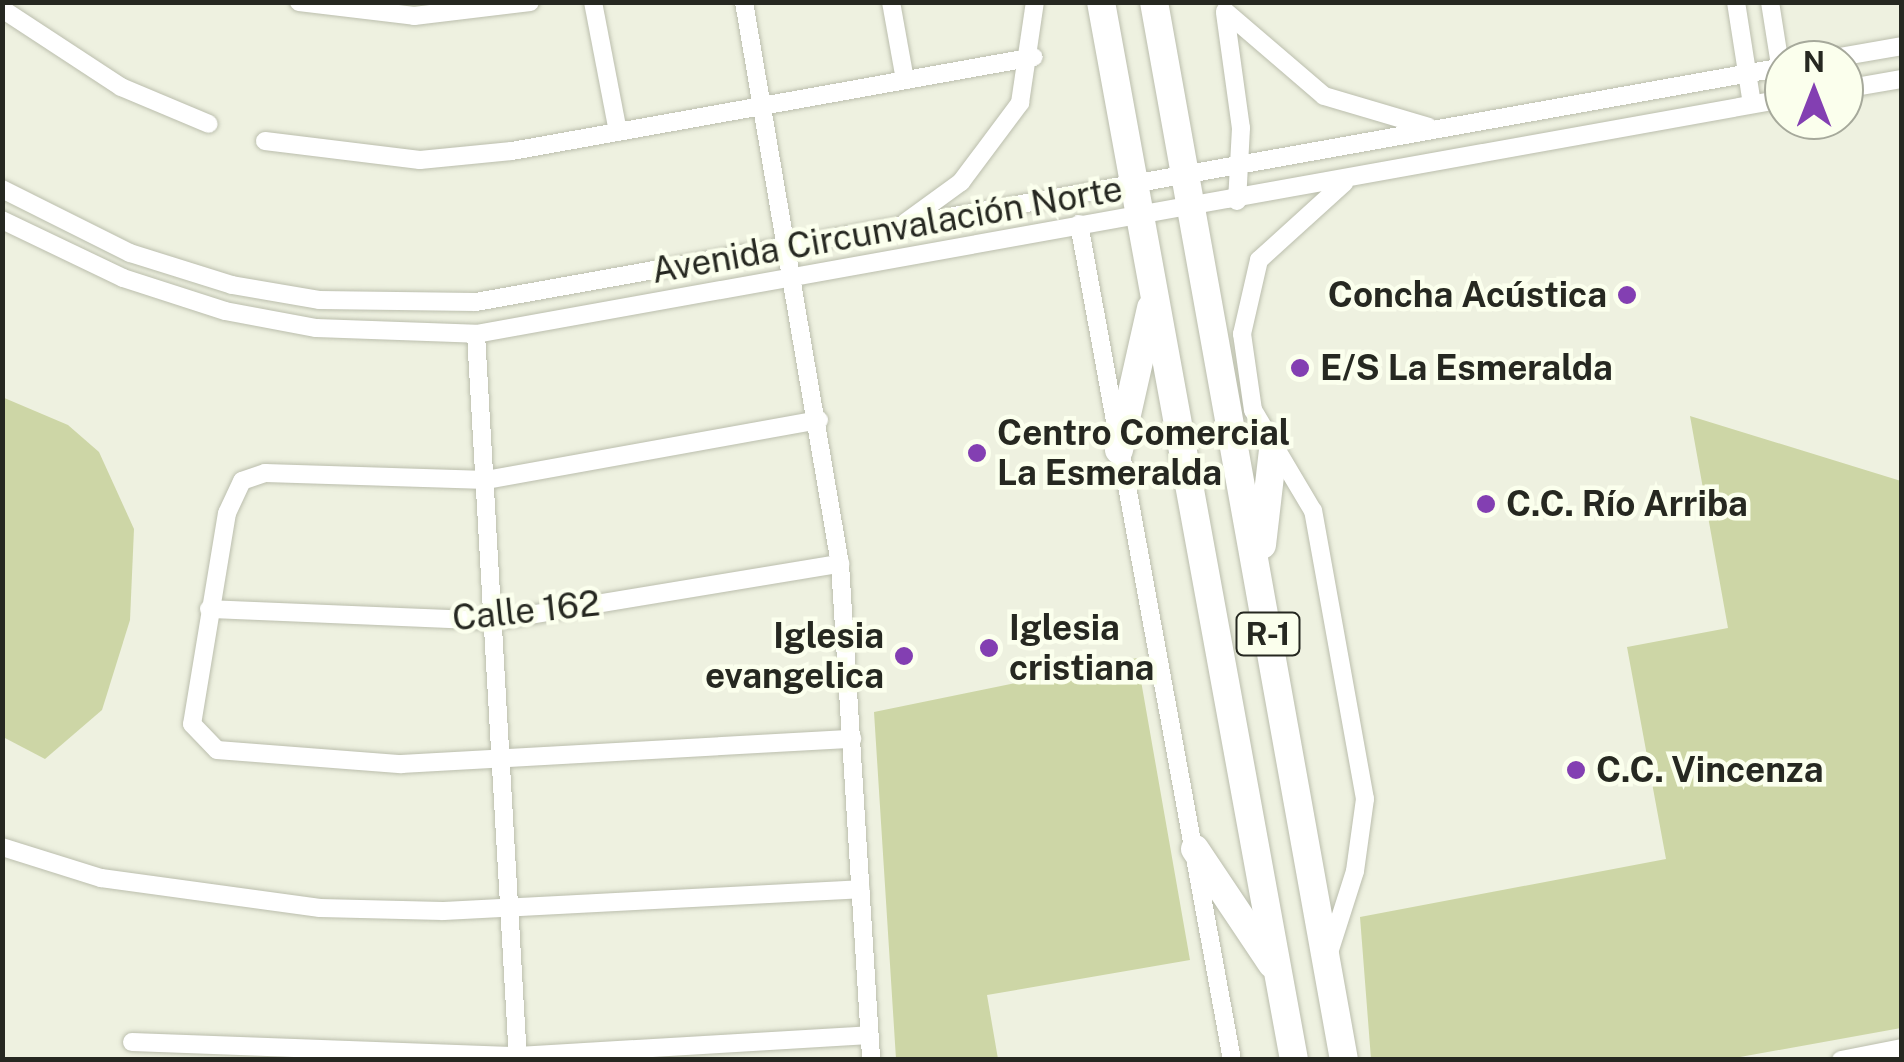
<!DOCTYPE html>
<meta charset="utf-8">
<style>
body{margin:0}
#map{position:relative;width:1904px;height:1062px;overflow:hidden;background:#eef1e0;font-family:"Public Sans",sans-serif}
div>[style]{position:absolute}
.green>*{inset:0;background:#cdd6a6}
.roads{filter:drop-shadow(0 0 2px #bbbead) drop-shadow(0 0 2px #bbbead)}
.street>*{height:18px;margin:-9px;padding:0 9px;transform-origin:9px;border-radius:9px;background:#fff}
.primary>*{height:28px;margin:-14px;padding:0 14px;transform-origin:14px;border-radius:14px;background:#fff}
.dots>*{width:28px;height:28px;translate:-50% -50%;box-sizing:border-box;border:5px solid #fbffed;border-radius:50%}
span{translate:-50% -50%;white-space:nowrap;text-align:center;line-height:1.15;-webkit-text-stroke:9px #fbffed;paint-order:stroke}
.shield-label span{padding:2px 8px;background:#fbffed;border:2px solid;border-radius:8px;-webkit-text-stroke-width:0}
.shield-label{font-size:32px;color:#262821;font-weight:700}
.street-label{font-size:35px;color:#262821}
.poi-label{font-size:35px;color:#262821;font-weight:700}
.right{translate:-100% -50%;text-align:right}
.left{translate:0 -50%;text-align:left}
.frame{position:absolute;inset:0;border:5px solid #262821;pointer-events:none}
.north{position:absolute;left:1764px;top:40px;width:100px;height:100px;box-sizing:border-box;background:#fbffed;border:2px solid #a6a99b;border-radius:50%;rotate:0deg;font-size:28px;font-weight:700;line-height:40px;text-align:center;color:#262821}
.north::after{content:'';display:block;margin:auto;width:35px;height:45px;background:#833fb2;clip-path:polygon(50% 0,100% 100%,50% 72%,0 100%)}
</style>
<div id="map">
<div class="green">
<i style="clip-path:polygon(2px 397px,68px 425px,99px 452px,134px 529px,130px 620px,102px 710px,45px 759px,3px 737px)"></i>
<i style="clip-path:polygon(1690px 416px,1901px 481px,1901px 1028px,1729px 1059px,1371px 1059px,1360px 917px,1666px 859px,1627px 647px,1728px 628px)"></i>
<i style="clip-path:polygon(1137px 658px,1190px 960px,987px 995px,998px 1059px,896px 1059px,874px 712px)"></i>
</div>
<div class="roads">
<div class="street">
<i style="left:299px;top:2px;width:116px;rotate:6.9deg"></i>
<i style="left:414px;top:16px;width:117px;rotate:-6.9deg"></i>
<i style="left:593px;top:2px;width:132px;rotate:79.1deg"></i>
<i style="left:744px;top:2px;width:570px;rotate:80.31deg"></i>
<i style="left:840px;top:564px;width:497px;rotate:86.4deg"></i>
<i style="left:891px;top:2px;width:79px;rotate:79.8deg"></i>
<i style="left:1736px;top:2px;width:103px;rotate:81.1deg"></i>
<i style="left:1770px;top:2px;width:89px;rotate:81deg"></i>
<i style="left:2px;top:9px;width:142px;rotate:33.2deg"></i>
<i style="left:121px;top:87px;width:95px;rotate:22.8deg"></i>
<i style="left:1225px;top:11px;width:130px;rotate:40.6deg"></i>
<i style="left:1324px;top:96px;width:109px;rotate:16.4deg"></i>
<i style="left:1225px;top:13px;width:116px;rotate:82.1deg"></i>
<i style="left:1241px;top:128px;width:73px;rotate:93.1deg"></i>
<i style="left:1822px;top:60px;width:81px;rotate:-9.9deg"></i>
<i style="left:1844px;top:89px;width:59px;rotate:-9.8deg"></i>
<i style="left:265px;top:141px;width:156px;rotate:7deg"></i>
<i style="left:420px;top:160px;width:92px;rotate:-5.6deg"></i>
<i style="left:512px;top:151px;width:530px;rotate:-10.21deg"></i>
<i style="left:2px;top:189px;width:143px;rotate:26.6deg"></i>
<i style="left:130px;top:253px;width:107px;rotate:17.4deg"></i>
<i style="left:232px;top:285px;width:88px;rotate:9.8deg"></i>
<i style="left:319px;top:300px;width:157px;rotate:0.7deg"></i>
<i style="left:476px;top:302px;width:1329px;rotate:-10.19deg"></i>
<i style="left:2px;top:220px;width:134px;rotate:25.6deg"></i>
<i style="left:123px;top:278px;width:107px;rotate:17.9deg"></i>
<i style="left:225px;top:311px;width:93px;rotate:10.6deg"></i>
<i style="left:316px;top:328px;width:160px;rotate:2.1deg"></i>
<i style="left:476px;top:334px;width:1329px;rotate:-10.19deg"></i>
<i style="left:906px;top:222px;width:68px;rotate:-36deg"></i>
<i style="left:961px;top:182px;width:99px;rotate:-53.2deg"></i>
<i style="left:1020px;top:103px;width:102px;rotate:-81.6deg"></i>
<i style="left:1079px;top:224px;width:850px;rotate:79.63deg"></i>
<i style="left:476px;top:334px;width:727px;rotate:86.69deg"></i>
<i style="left:819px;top:420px;width:337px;rotate:169.8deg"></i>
<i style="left:487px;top:480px;width:222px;rotate:-178.2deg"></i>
<i style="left:265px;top:473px;width:24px;rotate:161deg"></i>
<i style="left:242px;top:481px;width:35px;rotate:115deg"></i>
<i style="left:227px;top:513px;width:214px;rotate:99.4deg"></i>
<i style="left:192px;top:724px;width:36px;rotate:46deg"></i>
<i style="left:217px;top:750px;width:185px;rotate:4.4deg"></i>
<i style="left:401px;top:764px;width:452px;rotate:-3.2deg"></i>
<i style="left:209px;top:609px;width:285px;rotate:2.4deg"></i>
<i style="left:494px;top:621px;width:351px;rotate:-9.4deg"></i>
<i style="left:2px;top:847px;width:104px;rotate:17.4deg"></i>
<i style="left:101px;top:878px;width:221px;rotate:7.8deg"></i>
<i style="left:320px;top:908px;width:123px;rotate:1.4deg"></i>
<i style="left:443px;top:911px;width:418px;rotate:-3deg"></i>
<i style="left:1327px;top:959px;width:92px;rotate:-72.3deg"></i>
<i style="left:1355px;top:871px;width:73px;rotate:-82.1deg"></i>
<i style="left:1365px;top:799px;width:293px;rotate:-100.2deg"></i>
<i style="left:1313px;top:511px;width:117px;rotate:-120.7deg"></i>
<i style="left:1253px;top:410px;width:77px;rotate:-98.2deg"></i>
<i style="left:1242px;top:334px;width:76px;rotate:-77.1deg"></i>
<i style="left:1259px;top:260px;width:115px;rotate:-42.2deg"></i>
<i style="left:132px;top:1042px;width:386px;rotate:2.1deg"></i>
<i style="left:518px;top:1056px;width:352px;rotate:-3.4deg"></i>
<i style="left:1841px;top:1060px;width:62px;rotate:-11.1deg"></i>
</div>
<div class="primary">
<i style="left:1101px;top:2px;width:1075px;rotate:79.66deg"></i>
<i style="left:1154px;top:2px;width:1075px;rotate:79.82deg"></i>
<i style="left:1119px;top:450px;width:146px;rotate:-77.3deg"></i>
<i style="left:1262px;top:545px;width:96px;rotate:-83.4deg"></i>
<i style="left:1195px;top:849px;width:138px;rotate:56.2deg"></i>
</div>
</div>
<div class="dots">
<i style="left:1627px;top:295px;background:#833fb2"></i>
<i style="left:1300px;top:368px;background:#833fb2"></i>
<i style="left:977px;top:453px;background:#833fb2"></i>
<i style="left:1486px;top:504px;background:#833fb2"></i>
<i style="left:989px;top:648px;background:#833fb2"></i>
<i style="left:904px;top:656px;background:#833fb2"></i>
<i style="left:1576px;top:770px;background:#833fb2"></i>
</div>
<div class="shield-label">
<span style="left:1268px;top:634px">R-1</span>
</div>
<div class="street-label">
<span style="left:887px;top:230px;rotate:-10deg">Avenida Circunvalación Norte</span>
<span style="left:526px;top:611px;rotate:-6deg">Calle 162</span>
</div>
<div class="poi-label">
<span class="right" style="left:1607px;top:295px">Concha Acústica</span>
<span class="left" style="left:1320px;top:368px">E/S La Esmeralda</span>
<span class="left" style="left:997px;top:453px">Centro Comercial<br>La Esmeralda</span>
<span class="left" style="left:1506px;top:504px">C.C. Río Arriba</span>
<span class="left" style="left:1009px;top:648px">Iglesia<br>cristiana</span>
<span class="right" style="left:884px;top:656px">Iglesia<br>evangelica</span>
<span class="left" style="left:1596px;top:770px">C.C. Vincenza</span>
</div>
<div class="frame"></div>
<div class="north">N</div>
</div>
